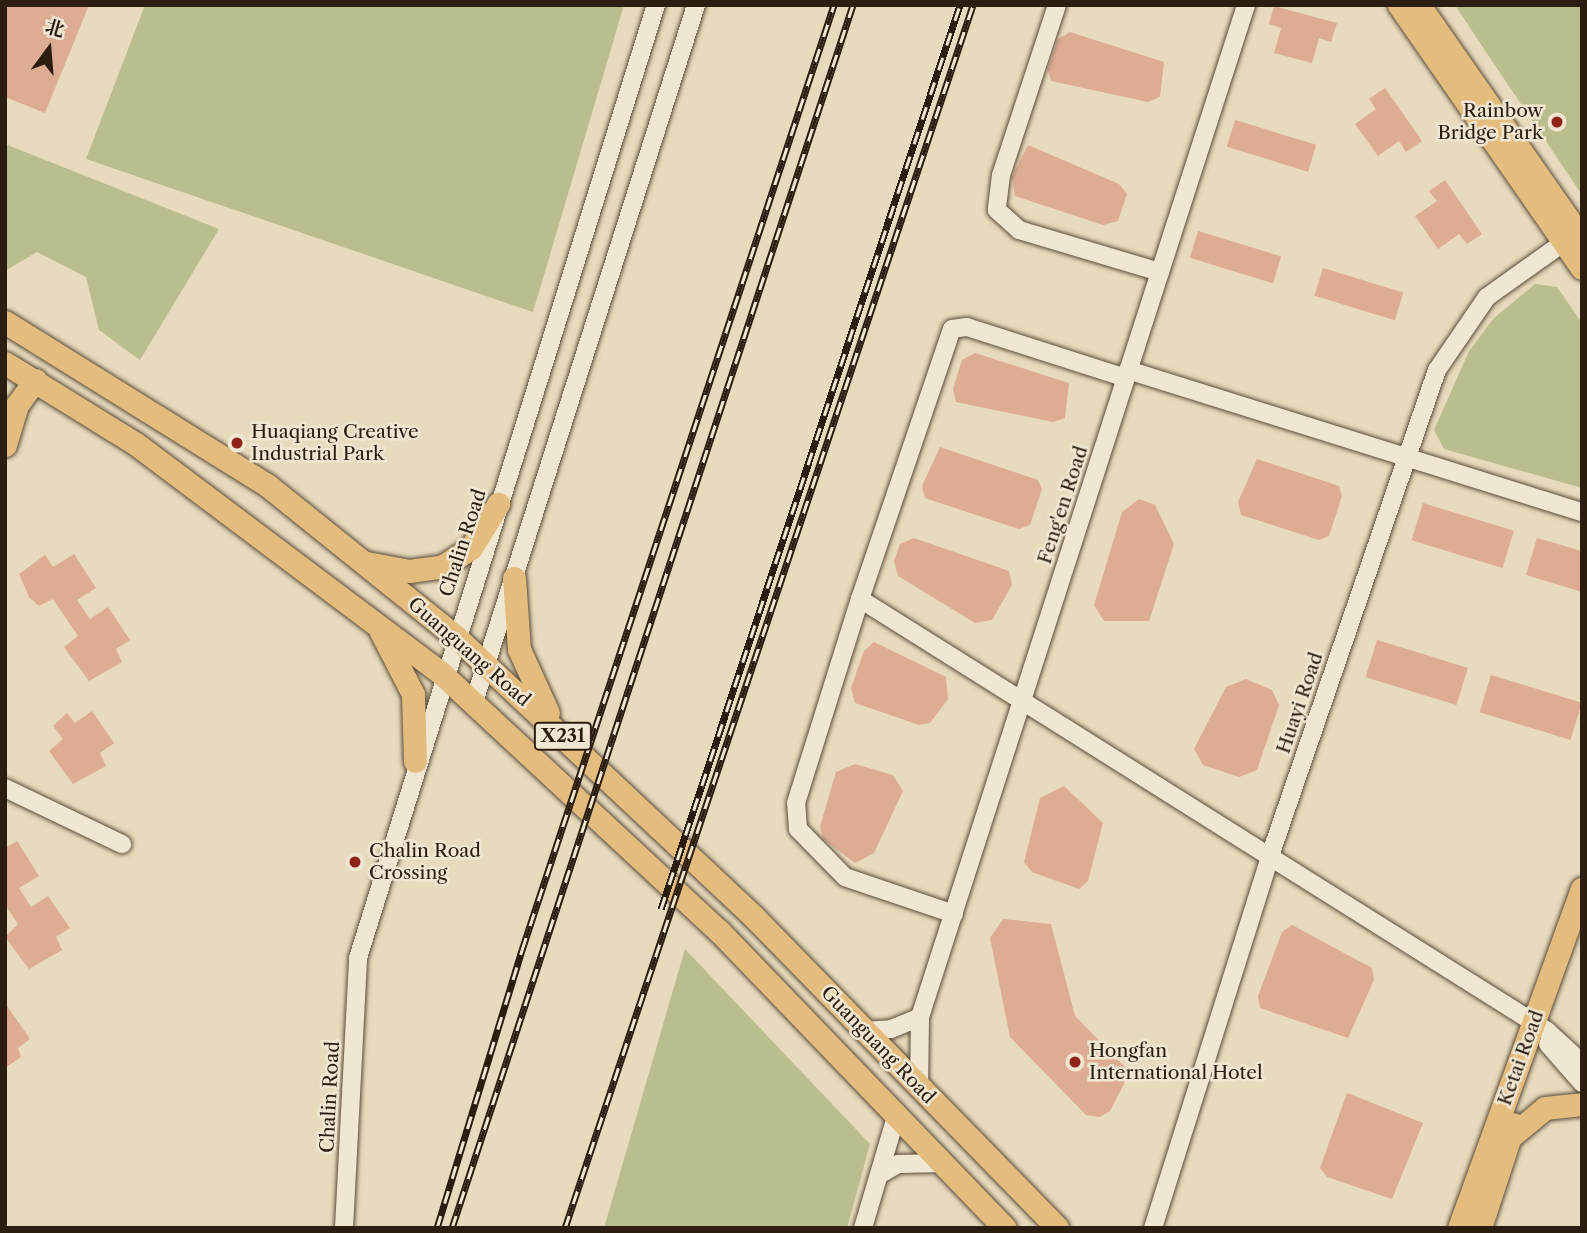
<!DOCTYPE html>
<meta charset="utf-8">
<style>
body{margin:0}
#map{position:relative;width:1587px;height:1233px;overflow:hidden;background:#e8dabc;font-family:"Libre Caslon Text","Noto Serif SC",serif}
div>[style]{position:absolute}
.green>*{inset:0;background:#babe8e}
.building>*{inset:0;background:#deac93;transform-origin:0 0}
.roads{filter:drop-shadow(0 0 2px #5a4c3b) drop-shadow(0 0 2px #5a4c3b)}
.minor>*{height:18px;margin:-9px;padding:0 9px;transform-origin:9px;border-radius:9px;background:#f0e7d3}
.major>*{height:23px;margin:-11.5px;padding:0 11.5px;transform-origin:11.5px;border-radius:11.5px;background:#e4bd7e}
.rail>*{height:7px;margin-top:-3.5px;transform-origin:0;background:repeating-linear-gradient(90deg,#f0e7d3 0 13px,#2b1d10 0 26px);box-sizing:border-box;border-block:2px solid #2b1d10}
.dots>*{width:19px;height:19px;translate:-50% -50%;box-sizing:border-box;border:4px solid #f0e7d3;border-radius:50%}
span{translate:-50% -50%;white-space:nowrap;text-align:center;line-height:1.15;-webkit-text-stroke:5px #f0e7d3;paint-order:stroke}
.shield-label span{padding:2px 5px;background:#f0e7d3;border:2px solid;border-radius:5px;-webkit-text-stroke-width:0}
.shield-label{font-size:18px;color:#2b1d10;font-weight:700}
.poi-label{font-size:19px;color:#2b1d10}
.right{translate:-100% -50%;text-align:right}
.left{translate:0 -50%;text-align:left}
.street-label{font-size:19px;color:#2b1d10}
.frame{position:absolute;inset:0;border:7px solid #2b1d10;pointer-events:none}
.north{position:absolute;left:14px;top:14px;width:70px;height:70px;-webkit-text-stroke:5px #f0e7d3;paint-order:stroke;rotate:16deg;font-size:19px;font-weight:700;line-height:28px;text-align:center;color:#2b1d10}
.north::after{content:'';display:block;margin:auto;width:24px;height:32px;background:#2b1d10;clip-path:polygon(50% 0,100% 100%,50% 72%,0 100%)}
</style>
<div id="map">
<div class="green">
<i style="clip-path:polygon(145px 5px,624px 5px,533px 312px,86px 159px)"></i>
<i style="clip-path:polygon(1455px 5px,1582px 5px,1582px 195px,1484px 49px)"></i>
<i style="clip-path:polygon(5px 144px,219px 229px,140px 360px,99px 330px,86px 277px,37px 252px,5px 271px)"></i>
<i style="clip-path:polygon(1535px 284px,1557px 287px,1582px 323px,1582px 488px,1444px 449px,1434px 430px,1469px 351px,1494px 318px)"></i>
<i style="clip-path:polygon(685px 949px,870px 1144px,847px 1228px,604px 1228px)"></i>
</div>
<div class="building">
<i style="clip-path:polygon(5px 5px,89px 5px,45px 113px,5px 97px)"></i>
<i style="clip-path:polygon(1274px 6px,1337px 23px,1331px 42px,1319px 38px,1312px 63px,1274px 53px,1281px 28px,1269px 24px)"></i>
<i style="clip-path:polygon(1070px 32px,1164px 62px,1160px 97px,1148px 102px,1051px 81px,1048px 70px,1058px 39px)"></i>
<i style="clip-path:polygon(1385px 88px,1422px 141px,1406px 152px,1399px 141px,1378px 156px,1355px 124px,1376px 109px,1369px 99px)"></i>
<i style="left:1235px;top:120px;width:85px;height:28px;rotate:17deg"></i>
<i style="clip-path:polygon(1028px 145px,1119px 184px,1127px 194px,1118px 221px,1103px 225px,1015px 196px,1012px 177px)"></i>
<i style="clip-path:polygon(1445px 180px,1482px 234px,1467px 244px,1459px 234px,1438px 249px,1415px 216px,1437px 201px,1429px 191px)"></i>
<i style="left:1198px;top:231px;width:87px;height:28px;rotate:17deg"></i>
<i style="left:1323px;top:268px;width:84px;height:29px;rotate:17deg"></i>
<i style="clip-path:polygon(975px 353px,1069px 383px,1065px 418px,1053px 422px,956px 402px,953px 389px,962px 360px)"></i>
<i style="clip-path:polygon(940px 447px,1038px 480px,1042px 489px,1030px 525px,1019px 529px,925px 498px,922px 486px)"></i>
<i style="clip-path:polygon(1257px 459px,1339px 486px,1342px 496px,1329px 536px,1319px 540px,1241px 515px,1238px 502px)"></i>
<i style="clip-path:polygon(1139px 499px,1155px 505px,1174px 544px,1149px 621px,1104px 621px,1094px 605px,1122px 512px)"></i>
<i style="left:1423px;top:503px;width:95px;height:39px;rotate:17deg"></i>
<i style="clip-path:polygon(914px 538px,1009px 571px,1012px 585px,992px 620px,975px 623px,898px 576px,894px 561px,900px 544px)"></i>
<i style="clip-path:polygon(1537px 538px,1582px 551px,1582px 592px,1526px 575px)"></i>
<i style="clip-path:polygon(74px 554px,96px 588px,77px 600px,90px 619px,108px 607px,130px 640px,116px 649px,122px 662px,89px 681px,64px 647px,78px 636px,53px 599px,39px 606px,29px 597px,19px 574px,45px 555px,53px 567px)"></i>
<i style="left:1377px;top:640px;width:95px;height:39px;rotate:17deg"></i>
<i style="clip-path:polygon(874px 642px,946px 677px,948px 699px,930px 723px,919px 725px,855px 703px,851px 688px,864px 651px)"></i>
<i style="left:1491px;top:675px;width:95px;height:39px;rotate:17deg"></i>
<i style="clip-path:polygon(1246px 679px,1272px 690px,1279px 705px,1257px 770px,1239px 777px,1203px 765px,1194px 749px,1226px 687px)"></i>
<i style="clip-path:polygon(92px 711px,114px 743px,100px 753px,106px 766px,73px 784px,49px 751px,63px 739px,53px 726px,67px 713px,75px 723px)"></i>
<i style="clip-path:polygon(855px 764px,893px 775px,903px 791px,874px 853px,855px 863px,823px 839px,820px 827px,836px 772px)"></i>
<i style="clip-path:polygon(1064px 786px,1103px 823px,1088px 881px,1079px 889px,1032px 872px,1024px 862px,1040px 798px)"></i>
<i style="clip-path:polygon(17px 841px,39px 876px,19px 888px,31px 907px,48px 896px,70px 928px,56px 937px,62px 950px,29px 969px,5px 937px,18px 924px,5px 905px,5px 848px)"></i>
<i style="clip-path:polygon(1003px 919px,1051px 924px,1075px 1016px,1130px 1072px,1110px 1111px,1100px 1117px,1086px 1115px,1010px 1037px,990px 938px)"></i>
<i style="clip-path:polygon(1292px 925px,1372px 968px,1374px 980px,1348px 1038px,1260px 1008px,1258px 996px,1282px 932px)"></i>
<i style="clip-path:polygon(5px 1003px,30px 1039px,18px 1048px,21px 1057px,5px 1068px)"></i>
<i style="clip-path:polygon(1347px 1093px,1423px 1123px,1392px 1199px,1327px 1177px,1320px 1168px)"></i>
</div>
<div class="roads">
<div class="minor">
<i style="left:1057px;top:5px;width:179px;rotate:108.2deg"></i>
<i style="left:1001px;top:175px;width:35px;rotate:97deg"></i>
<i style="left:997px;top:210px;width:30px;rotate:42deg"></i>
<i style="left:1019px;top:230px;width:147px;rotate:16.6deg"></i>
<i style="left:1128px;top:370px;width:476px;rotate:17.4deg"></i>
<i style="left:860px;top:599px;width:812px;rotate:32.16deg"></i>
<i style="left:1547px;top:1031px;width:47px;rotate:42.4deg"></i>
<i style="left:474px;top:702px;width:732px;rotate:-72.33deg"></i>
<i style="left:5px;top:788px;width:130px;rotate:25.6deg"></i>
<i style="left:954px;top:914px;width:115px;rotate:-161.3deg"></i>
<i style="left:845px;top:877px;width:67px;rotate:-134.4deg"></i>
<i style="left:798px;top:829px;width:26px;rotate:-94deg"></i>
<i style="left:796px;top:803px;width:214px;rotate:-72.6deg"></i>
<i style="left:860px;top:599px;width:285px;rotate:-71.2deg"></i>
<i style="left:952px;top:329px;width:15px;rotate:-8deg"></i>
<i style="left:967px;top:327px;width:167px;rotate:17.8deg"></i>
<i style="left:920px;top:1017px;width:1063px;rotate:-72.14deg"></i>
<i style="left:864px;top:1031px;width:27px;rotate:-4deg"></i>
<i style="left:891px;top:1029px;width:31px;rotate:-22deg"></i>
<i style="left:920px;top:1017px;width:70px;rotate:90.8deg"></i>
<i style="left:1548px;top:1044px;width:52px;rotate:48.9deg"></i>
<i style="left:879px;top:1175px;width:22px;rotate:-30deg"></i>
<i style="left:898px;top:1164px;width:47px;rotate:-1.2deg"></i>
<i style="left:344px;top:1228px;width:270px;rotate:-87deg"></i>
<i style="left:358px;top:958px;width:999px;rotate:-72.64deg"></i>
<i style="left:863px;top:1228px;width:120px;rotate:-73.5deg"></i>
<i style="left:1153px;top:1228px;width:390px;rotate:-72.5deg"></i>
<i style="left:1270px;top:856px;width:514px;rotate:-71.04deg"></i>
<i style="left:1437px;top:370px;width:88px;rotate:-55.6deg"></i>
<i style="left:1487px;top:297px;width:95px;rotate:-35.5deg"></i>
</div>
<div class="major">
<i style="left:1399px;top:5px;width:320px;rotate:55.2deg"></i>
<i style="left:1419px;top:5px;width:285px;rotate:55.1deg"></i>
<i style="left:5px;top:322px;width:309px;rotate:31.9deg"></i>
<i style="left:267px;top:485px;width:241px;rotate:38.8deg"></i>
<i style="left:455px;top:636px;width:410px;rotate:43.2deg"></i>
<i style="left:754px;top:917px;width:434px;rotate:45.7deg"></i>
<i style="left:5px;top:363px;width:154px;rotate:31.7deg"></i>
<i style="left:136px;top:444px;width:383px;rotate:36.9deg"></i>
<i style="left:442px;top:674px;width:378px;rotate:42.9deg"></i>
<i style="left:719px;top:931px;width:412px;rotate:46.1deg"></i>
<i style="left:5px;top:445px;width:42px;rotate:-73.3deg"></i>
<i style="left:17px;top:405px;width:31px;rotate:-54deg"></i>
<i style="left:367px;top:563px;width:43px;rotate:10.8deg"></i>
<i style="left:409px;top:571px;width:34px;rotate:-8deg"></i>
<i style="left:443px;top:566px;width:33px;rotate:-33deg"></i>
<i style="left:471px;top:548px;width:52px;rotate:-58.5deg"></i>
<i style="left:514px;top:578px;width:71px;rotate:86deg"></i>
<i style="left:519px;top:649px;width:70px;rotate:65.6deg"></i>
<i style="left:381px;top:632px;width:70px;rotate:62.7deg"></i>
<i style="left:413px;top:694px;width:67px;rotate:88.3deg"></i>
<i style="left:1509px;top:1138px;width:47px;rotate:-39.8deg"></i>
<i style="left:1545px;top:1108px;width:37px;rotate:-6deg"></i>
<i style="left:1459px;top:1228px;width:361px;rotate:-70.1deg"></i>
<i style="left:1480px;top:1228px;width:109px;rotate:-71.9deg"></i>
</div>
</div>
<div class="rail">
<i style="left:661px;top:909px;width:952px;rotate:-71.7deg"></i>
<i style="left:437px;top:1228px;width:291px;rotate:-73deg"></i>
<i style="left:522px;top:950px;width:995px;rotate:-71.73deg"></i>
<i style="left:452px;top:1228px;width:1287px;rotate:-71.85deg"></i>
<i style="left:565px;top:1228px;width:1289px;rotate:-71.55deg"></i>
</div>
<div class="dots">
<i style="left:1557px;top:122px;background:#8f2418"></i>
<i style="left:237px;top:443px;background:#8f2418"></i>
<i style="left:355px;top:862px;background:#8f2418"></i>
<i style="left:1075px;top:1062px;background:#8f2418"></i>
</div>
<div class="shield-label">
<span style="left:563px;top:736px">X231</span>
</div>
<div class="poi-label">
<span class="right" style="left:1543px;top:122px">Rainbow<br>Bridge Park</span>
<span class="left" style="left:251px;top:443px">Huaqiang Creative<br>Industrial Park</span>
<span class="left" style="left:369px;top:862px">Chalin Road<br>Crossing</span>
<span class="left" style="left:1089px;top:1062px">Hongfan<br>International Hotel</span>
</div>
<div class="street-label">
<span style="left:1063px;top:505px;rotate:-72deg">Feng'en Road</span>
<span style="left:463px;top:543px;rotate:-72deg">Chalin Road</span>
<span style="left:469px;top:652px;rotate:41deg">Guanguang Road</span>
<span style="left:1300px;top:703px;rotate:-71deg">Huayi Road</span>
<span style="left:878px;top:1045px;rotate:46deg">Guanguang Road</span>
<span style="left:1521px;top:1058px;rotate:-70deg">Ketai Road</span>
<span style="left:330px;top:1097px;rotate:-87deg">Chalin Road</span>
</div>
<div class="frame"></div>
<div class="north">北</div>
</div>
